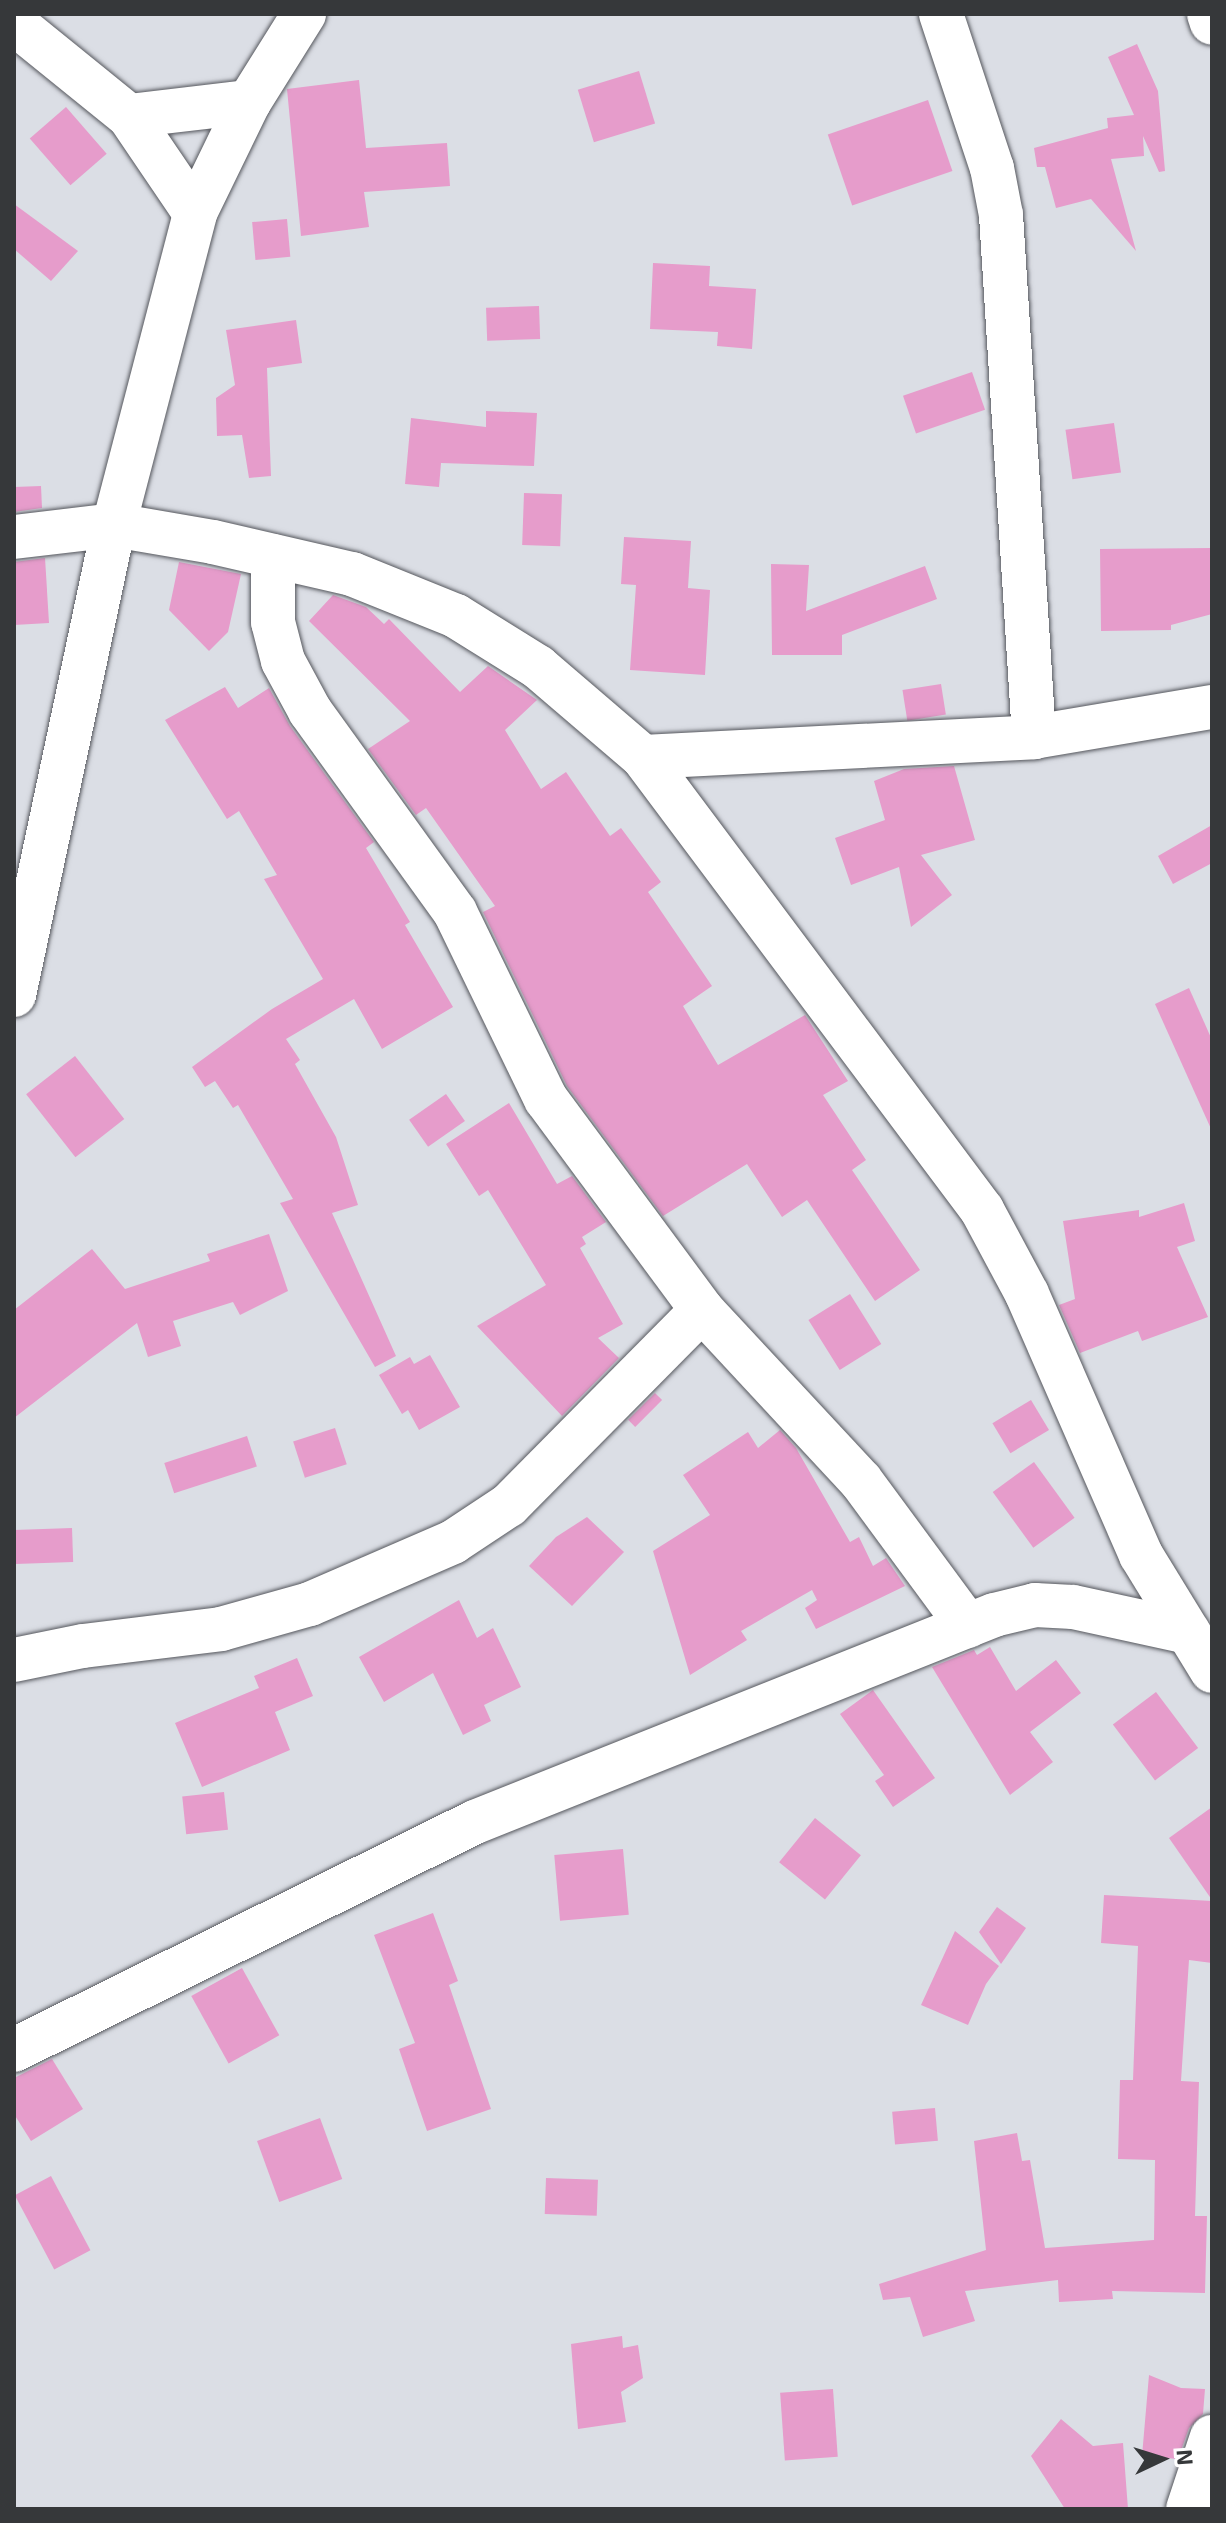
<!DOCTYPE html>
<style>
body{margin:0}
#map{position:relative;width:1226px;height:2523px;overflow:hidden;background:#dbdee5;font-family:"Exo 2",sans-serif}
div>[style]{position:absolute}
.building>*{inset:0;background:#e69ccb;transform-origin:0 0}
.roads{filter:drop-shadow(0 0 2px #55575d) drop-shadow(0 0 2px #55575d)}
.minor>*{height:44px;margin:-22px;padding:0 22px;transform-origin:22px;border-radius:22px;background:#fff}
span{translate:-50% -50%;white-space:nowrap;text-align:center;line-height:1.15;-webkit-text-stroke:6px #fff;paint-order:stroke}
.frame{position:absolute;inset:0;border:16px solid #36383a;pointer-events:none}
.north{position:absolute;left:1122px;top:2419px;width:80px;height:80px;-webkit-text-stroke:6px #fff;paint-order:stroke;rotate:86deg;font-size:22px;font-weight:700;line-height:32px;text-align:center;color:#36383a}
.north::after{content:'';display:block;margin:auto;width:28px;height:36px;background:#36383a;clip-path:polygon(50% 0,100% 100%,50% 72%,0 100%)}
</style>
<div id="map">
<div class="building">
<i style="clip-path:polygon(1137px 44px,1158px 91px,1165px 171px,1159px 172px,1143px 136px,1144px 156px,1111px 159px,1136px 251px,1091px 199px,1056px 208px,1045px 167px,1037px 167px,1034px 148px,1108px 128px,1107px 118px,1134px 115px,1108px 57px)"></i>
<i style="left:639px;top:71px;width:55px;height:64px;rotate:73deg"></i>
<i style="clip-path:polygon(359px 80px,366px 148px,447px 143px,450px 186px,364px 192px,369px 227px,301px 236px,287px 89px)"></i>
<i style="left:928px;top:100px;width:75px;height:106px;rotate:71deg"></i>
<i style="left:66px;top:107px;width:62px;height:48px;rotate:49deg"></i>
<i style="clip-path:polygon(14px 204px,78px 251px,51px 281px,14px 249px)"></i>
<i style="left:287px;top:219px;width:38px;height:35px;rotate:85deg"></i>
<i style="clip-path:polygon(653px 263px,710px 266px,709px 286px,756px 289px,752px 349px,717px 346px,718px 332px,650px 329px)"></i>
<i style="left:539px;top:306px;width:33px;height:53px;rotate:88deg"></i>
<i style="clip-path:polygon(296px 320px,302px 363px,267px 368px,271px 476px,249px 478px,242px 435px,217px 436px,216px 398px,235px 385px,226px 330px)"></i>
<i style="left:972px;top:372px;width:40px;height:73px;rotate:71deg"></i>
<i style="clip-path:polygon(486px 411px,537px 413px,534px 466px,441px 463px,439px 487px,405px 484px,411px 418px,486px 427px)"></i>
<i style="left:1114px;top:423px;width:50px;height:49px;rotate:82deg"></i>
<i style="clip-path:polygon(41px 486px,42px 508px,14px 512px,14px 487px)"></i>
<i style="left:524px;top:493px;width:38px;height:52px;rotate:2deg"></i>
<i style="clip-path:polygon(624px 537px,691px 541px,688px 588px,710px 590px,705px 675px,630px 670px,636px 585px,621px 584px)"></i>
<i style="clip-path:polygon(1212px 548px,1212px 614px,1171px 625px,1171px 630px,1101px 631px,1100px 549px)"></i>
<i style="clip-path:polygon(45px 558px,49px 623px,14px 625px,14px 562px)"></i>
<i style="clip-path:polygon(179px 562px,241px 574px,228px 632px,209px 651px,169px 610px)"></i>
<i style="clip-path:polygon(771px 564px,809px 565px,806px 611px,925px 566px,937px 599px,842px 635px,842px 655px,772px 655px)"></i>
<i style="clip-path:polygon(333px 595px,366px 607px,384px 624px,389px 619px,460px 692px,488px 666px,537px 700px,505px 730px,541px 789px,566px 772px,610px 836px,621px 828px,661px 882px,648px 892px,712px 986px,683px 1006px,718px 1065px,805px 1015px,848px 1081px,823px 1095px,866px 1160px,852px 1170px,920px 1270px,875px 1301px,807px 1200px,782px 1217px,747px 1164px,663px 1216px,567px 1086px,483px 912px,495px 906px,426px 808px,416px 815px,368px 749px,410px 721px,309px 621px)"></i>
<i style="left:941px;top:684px;width:31px;height:39px;rotate:81deg"></i>
<i style="clip-path:polygon(225px 687px,238px 708px,269px 688px,290px 726px,374px 842px,366px 848px,410px 922px,405px 925px,453px 1007px,382px 1049px,354px 999px,286px 1039px,300px 1060px,295px 1064px,336px 1137px,358px 1205px,332px 1213px,396px 1356px,375px 1367px,280px 1203px,293px 1199px,238px 1105px,233px 1108px,215px 1081px,205px 1087px,192px 1067px,272px 1009px,323px 979px,264px 879px,277px 875px,239px 811px,227px 819px,165px 720px)"></i>
<i style="clip-path:polygon(954px 766px,975px 840px,921px 855px,952px 895px,911px 927px,899px 867px,851px 885px,835px 838px,885px 820px,874px 781px,904px 769px)"></i>
<i style="clip-path:polygon(1212px 825px,1212px 863px,1173px 884px,1158px 856px)"></i>
<i style="clip-path:polygon(1189px 988px,1212px 1040px,1212px 1131px,1155px 1004px)"></i>
<i style="left:75px;top:1056px;width:80px;height:62px;rotate:52deg"></i>
<i style="left:446px;top:1094px;width:33px;height:45px;rotate:55deg"></i>
<i style="clip-path:polygon(509px 1103px,557px 1184px,572px 1176px,606px 1222px,582px 1237px,586px 1244px,580px 1248px,623px 1324px,598px 1338px,619px 1358px,562px 1416px,477px 1326px,546px 1285px,488px 1190px,479px 1196px,446px 1144px)"></i>
<i style="clip-path:polygon(1184px 1203px,1195px 1241px,1177px 1247px,1208px 1317px,1142px 1341px,1138px 1331px,1080px 1353px,1059px 1305px,1075px 1299px,1063px 1221px,1139px 1210px,1139px 1217px)"></i>
<i style="clip-path:polygon(269px 1234px,288px 1291px,240px 1315px,233px 1302px,173px 1321px,181px 1346px,148px 1357px,137px 1323px,14px 1418px,14px 1310px,92px 1249px,125px 1289px,210px 1261px,207px 1254px)"></i>
<i style="left:850px;top:1294px;width:59px;height:49px;rotate:58deg"></i>
<i style="clip-path:polygon(430px 1355px,460px 1407px,419px 1430px,408px 1410px,402px 1414px,379px 1375px,410px 1357px,414px 1364px)"></i>
<i style="left:655px;top:1393px;width:10px;height:38px;rotate:45deg"></i>
<i style="left:1031px;top:1400px;width:35px;height:45px;rotate:59deg"></i>
<i style="left:335px;top:1428px;width:38px;height:44px;rotate:72deg"></i>
<i style="clip-path:polygon(780px 1430px,796px 1448px,850px 1542px,859px 1537px,873px 1566px,886px 1558px,905px 1586px,816px 1629px,805px 1608px,817px 1600px,812px 1590px,741px 1631px,747px 1640px,690px 1675px,653px 1551px,710px 1515px,683px 1475px,748px 1432px,758px 1448px)"></i>
<i style="left:247px;top:1436px;width:32px;height:87px;rotate:72deg"></i>
<i style="left:1034px;top:1462px;width:69px;height:51px;rotate:54deg"></i>
<i style="clip-path:polygon(587px 1517px,624px 1552px,572px 1606px,529px 1566px,556px 1537px)"></i>
<i style="left:72px;top:1528px;width:34px;height:58px;rotate:88deg"></i>
<i style="clip-path:polygon(459px 1600px,477px 1638px,493px 1628px,521px 1687px,484px 1705px,491px 1721px,463px 1735px,433px 1673px,384px 1702px,359px 1657px)"></i>
<i style="clip-path:polygon(990px 1647px,1016px 1691px,1056px 1660px,1081px 1693px,1030px 1732px,1053px 1762px,1010px 1795px,932px 1667px,974px 1650px,977px 1655px)"></i>
<i style="clip-path:polygon(297px 1658px,313px 1696px,275px 1712px,290px 1750px,202px 1787px,175px 1723px,259px 1688px,254px 1676px)"></i>
<i style="clip-path:polygon(873px 1690px,935px 1778px,893px 1807px,875px 1781px,884px 1775px,840px 1714px)"></i>
<i style="left:1156px;top:1692px;width:70px;height:54px;rotate:53deg"></i>
<i style="left:224px;top:1792px;width:38px;height:42px;rotate:84deg"></i>
<i style="clip-path:polygon(1212px 1807px,1212px 1900px,1169px 1838px)"></i>
<i style="left:815px;top:1818px;width:59px;height:57px;rotate:39deg"></i>
<i style="left:623px;top:1849px;width:66px;height:69px;rotate:85deg"></i>
<i style="clip-path:polygon(1104px 1895px,1212px 1901px,1212px 1963px,1189px 1960px,1181px 2081px,1199px 2082px,1195px 2216px,1207px 2216px,1205px 2293px,1112px 2291px,1113px 2299px,1059px 2302px,1058px 2280px,965px 2291px,975px 2321px,923px 2337px,910px 2297px,883px 2300px,879px 2284px,986px 2250px,974px 2141px,1017px 2133px,1022px 2161px,1030px 2160px,1045px 2248px,1154px 2240px,1155px 2160px,1118px 2159px,1120px 2080px,1133px 2080px,1138px 1946px,1101px 1943px)"></i>
<i style="clip-path:polygon(997px 1907px,1026px 1928px,1001px 1964px,979px 1932px)"></i>
<i style="clip-path:polygon(433px 1913px,458px 1981px,449px 1985px,491px 2109px,427px 2131px,399px 2049px,415px 2043px,374px 1935px)"></i>
<i style="clip-path:polygon(955px 1931px,999px 1966px,986px 1984px,968px 2025px,921px 2005px)"></i>
<i style="left:242px;top:1968px;width:77px;height:58px;rotate:61deg"></i>
<i style="clip-path:polygon(52px 2059px,83px 2109px,31px 2141px,14px 2114px,14px 2078px)"></i>
<i style="left:935px;top:2108px;width:33px;height:43px;rotate:85deg"></i>
<i style="left:320px;top:2118px;width:65px;height:67px;rotate:70deg"></i>
<i style="left:51px;top:2176px;width:84px;height:41px;rotate:62deg"></i>
<i style="left:546px;top:2178px;width:52px;height:36px;rotate:2deg"></i>
<i style="clip-path:polygon(622px 2336px,623px 2348px,638px 2345px,643px 2378px,621px 2392px,626px 2422px,578px 2429px,571px 2344px)"></i>
<i style="clip-path:polygon(1149px 2375px,1181px 2388px,1205px 2389px,1203px 2414px,1189px 2428px,1178px 2459px,1142px 2456px)"></i>
<i style="left:833px;top:2389px;width:68px;height:53px;rotate:86deg"></i>
<i style="clip-path:polygon(1061px 2419px,1093px 2446px,1123px 2443px,1128px 2509px,1065px 2509px,1031px 2456px)"></i>
</div>
<div class="roads">
<div class="minor">
<i style="left:941px;top:14px;width:162px;rotate:71.7deg"></i>
<i style="left:992px;top:168px;width:48px;rotate:79.2deg"></i>
<i style="left:1001px;top:215px;width:523px;rotate:86.38deg"></i>
<i style="left:1209px;top:14px;width:9px;rotate:72deg"></i>
<i style="left:14px;top:23px;width:148px;rotate:39deg"></i>
<i style="left:129px;top:116px;width:117px;rotate:55.8deg"></i>
<i style="left:129px;top:116px;width:121px;rotate:-6.7deg"></i>
<i style="left:14px;top:537px;width:101px;rotate:-6.8deg"></i>
<i style="left:114px;top:525px;width:100px;rotate:9.7deg"></i>
<i style="left:213px;top:542px;width:143px;rotate:13deg"></i>
<i style="left:352px;top:574px;width:112px;rotate:22deg"></i>
<i style="left:456px;top:616px;width:97px;rotate:31.9deg"></i>
<i style="left:538px;top:667px;width:138px;rotate:40.6deg"></i>
<i style="left:643px;top:757px;width:566px;rotate:53.19deg"></i>
<i style="left:982px;top:1210px;width:95px;rotate:61.8deg"></i>
<i style="left:1027px;top:1294px;width:285px;rotate:66.4deg"></i>
<i style="left:1141px;top:1555px;width:136px;rotate:58.5deg"></i>
<i style="left:273px;top:556px;width:66px;rotate:90deg"></i>
<i style="left:273px;top:622px;width:40px;rotate:75.6deg"></i>
<i style="left:283px;top:661px;width:57px;rotate:61.6deg"></i>
<i style="left:310px;top:711px;width:248px;rotate:54.2deg"></i>
<i style="left:455px;top:912px;width:208px;rotate:64.1deg"></i>
<i style="left:546px;top:1099px;width:262px;rotate:53.5deg"></i>
<i style="left:702px;top:1310px;width:233px;rotate:47.1deg"></i>
<i style="left:861px;top:1481px;width:180px;rotate:53.6deg"></i>
<i style="left:643px;top:757px;width:392px;rotate:-2.9deg"></i>
<i style="left:1034px;top:737px;width:181px;rotate:-9.6deg"></i>
<i style="left:14px;top:995px;width:481px;rotate:-78deg"></i>
<i style="left:114px;top:525px;width:322px;rotate:-75.4deg"></i>
<i style="left:195px;top:213px;width:123px;rotate:-64.1deg"></i>
<i style="left:249px;top:102px;width:104px;rotate:-58deg"></i>
<i style="left:14px;top:1660px;width:70px;rotate:-11.5deg"></i>
<i style="left:83px;top:1646px;width:139px;rotate:-7deg"></i>
<i style="left:221px;top:1629px;width:92px;rotate:-15.7deg"></i>
<i style="left:310px;top:1604px;width:156px;rotate:-23.4deg"></i>
<i style="left:453px;top:1542px;width:67px;rotate:-33.5deg"></i>
<i style="left:509px;top:1505px;width:274px;rotate:-45.3deg"></i>
<i style="left:14px;top:2050px;width:514px;rotate:-26.32deg"></i>
<i style="left:475px;top:1822px;width:559px;rotate:-21.74deg"></i>
<i style="left:994px;top:1615px;width:42px;rotate:-13.7deg"></i>
<i style="left:1035px;top:1605px;width:38px;rotate:3deg"></i>
<i style="left:1073px;top:1607px;width:118px;rotate:12.3deg"></i>
<i style="left:1188px;top:2509px;width:76px;rotate:-71.6deg"></i>
</div>
</div>
<div class="frame"></div>
<div class="north">N</div>
</div>
